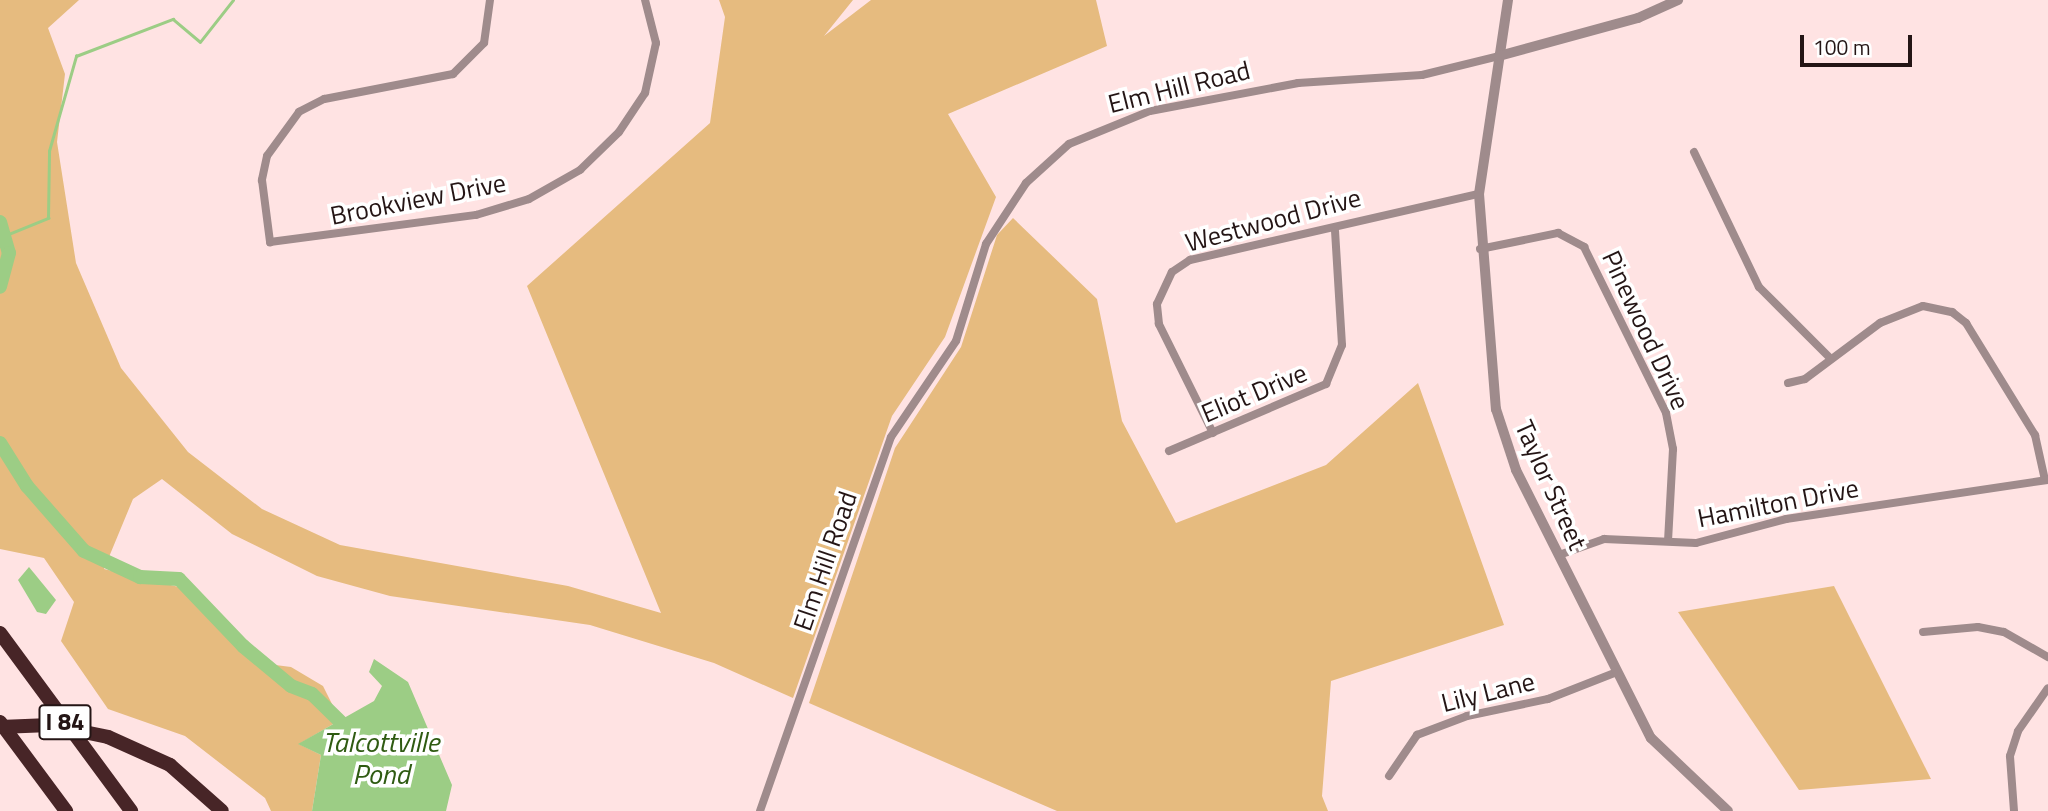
<!DOCTYPE html>
<style>
body{margin:0}
#map{position:relative;width:2048px;height:811px;overflow:hidden;background:#ffe3e3;font-family:"Titillium Web",sans-serif}
div>[style]{position:absolute}
.green>*{inset:0;background:#e6bb7f}
.water>*{inset:0;background:#9ccd85}
.stream>*{height:2.5px;margin:-1.25px;padding:0 1.25px;transform-origin:1.25px;border-radius:1.25px;background:#9ccd85}
.river>*{height:14px;margin:-7px;padding:0 7px;transform-origin:7px;border-radius:7px;background:#9ccd85}
.minor>*{height:8px;margin:-4px;padding:0 4px;transform-origin:4px;border-radius:4px;background:#9f8b8c}
.tertiary>*{height:10px;margin:-5px;padding:0 5px;transform-origin:5px;border-radius:5px;background:#9f8b8c}
.motorway>*{height:14px;margin:-7px;padding:0 7px;transform-origin:7px;border-radius:7px;background:#472527}
.motorway-bridge>*{height:14px;margin:-7px;padding:0 7px;transform-origin:7px;border-radius:7px;background:#472527}
span{translate:-50% -50%;white-space:nowrap;text-align:center;line-height:1.15;-webkit-text-stroke:7px #fff;paint-order:stroke}
.shield-label span{padding:2px 5px;background:#fff;border:2px solid;border-radius:5px;-webkit-text-stroke-width:0}
.shield-label{font-size:24px;color:#241515;font-weight:700}
.street-label{font-size:26px;color:#241515}
.water-label{font-size:28px;color:#2f5b12;font-style:italic}
.scale{position:absolute;left:1800px;top:35px;width:112px;height:32px;box-sizing:border-box;border:4px solid #241515;border-top:0;padding-left:9px;font-size:21px;line-height:24px;white-space:nowrap;color:#241515;-webkit-text-stroke:5px #fff;paint-order:stroke}
</style>
<div id="map">
<div class="green">
<i style="clip-path:polygon(0 0,79px 0,48px 28px,65px 74px,57px 142px,76px 263px,121px 368px,188px 452px,262px 509px,340px 545px,568px 586px,661px 613px,527px 286px,710px 123px,725px 17px,719px 0,853px 0,824px 36px,871px 0,1096px 0,1107px 46px,948px 114px,996px 197px,945px 337px,892px 416px,793px 698px,714px 663px,590px 625px,390px 596px,317px 576px,232px 534px,162px 479px,133px 499px,104px 569px,183px 588px,252px 662px,291px 667px,323px 686px,340px 720px,299px 744px,321px 755px,312px 811px,271px 811px,265px 798px,185px 736px,108px 709px,61px 641px,74px 602px,44px 558px,0 549px)"></i>
<i style="clip-path:polygon(1013px 218px,1097px 299px,1122px 421px,1176px 523px,1326px 465px,1418px 383px,1504px 625px,1331px 681px,1322px 796px,1328px 811px,1057px 811px,809px 703px,895px 448px,961px 347px,997px 235px)"></i>
<i style="clip-path:polygon(1834px 586px,1931px 779px,1799px 790px,1678px 612px)"></i>
</div>
<div class="water">
<i style="clip-path:polygon(29px 567px,56px 600px,46px 614px,37px 612px,18px 580px)"></i>
<i style="clip-path:polygon(374px 659px,408px 682px,452px 785px,446px 811px,312px 811px,321px 755px,298px 744px,374px 701px,382px 686px,369px 672px)"></i>
</div>
<div class="stream">
<i style="left:4px;top:236px;width:48px;rotate:-22.2deg"></i>
<i style="left:48px;top:218px;width:67px;rotate:-89.1deg"></i>
<i style="left:49px;top:151px;width:99px;rotate:-74.1deg"></i>
<i style="left:76px;top:56px;width:104px;rotate:-20.9deg"></i>
<i style="left:173px;top:19px;width:35px;rotate:40deg"></i>
<i style="left:200px;top:42px;width:53px;rotate:-51.8deg"></i>
</div>
<div class="river">
<i style="left:0;top:222px;width:32px;rotate:74deg"></i>
<i style="left:9px;top:253px;width:35px;rotate:105deg"></i>
<i style="left:0;top:443px;width:51px;rotate:57.9deg"></i>
<i style="left:27px;top:486px;width:86px;rotate:48.8deg"></i>
<i style="left:84px;top:551px;width:62px;rotate:24.9deg"></i>
<i style="left:140px;top:577px;width:39px;rotate:3deg"></i>
<i style="left:179px;top:579px;width:93px;rotate:46.3deg"></i>
<i style="left:243px;top:646px;width:62px;rotate:39.8deg"></i>
<i style="left:291px;top:686px;width:22px;rotate:21deg"></i>
<i style="left:312px;top:694px;width:54px;rotate:44.3deg"></i>
</div>
<div class="minor">
<i style="left:490px;top:0;width:43px;rotate:97.9deg"></i>
<i style="left:484px;top:43px;width:44px;rotate:135deg"></i>
<i style="left:453px;top:74px;width:131px;rotate:169deg"></i>
<i style="left:324px;top:99px;width:28px;rotate:153deg"></i>
<i style="left:299px;top:112px;width:54px;rotate:126deg"></i>
<i style="left:267px;top:156px;width:25px;rotate:102deg"></i>
<i style="left:262px;top:180px;width:63px;rotate:82.6deg"></i>
<i style="left:270px;top:242px;width:208px;rotate:-7.5deg"></i>
<i style="left:476px;top:215px;width:55px;rotate:-16.8deg"></i>
<i style="left:529px;top:199px;width:59px;rotate:-29.6deg"></i>
<i style="left:580px;top:170px;width:54px;rotate:-44.3deg"></i>
<i style="left:619px;top:132px;width:47px;rotate:-56.3deg"></i>
<i style="left:645px;top:93px;width:51px;rotate:-77.6deg"></i>
<i style="left:656px;top:43px;width:44px;rotate:-104.3deg"></i>
<i style="left:1694px;top:152px;width:150px;rotate:64.3deg"></i>
<i style="left:1759px;top:287px;width:98px;rotate:45deg"></i>
<i style="left:1480px;top:249px;width:80px;rotate:-11.6deg"></i>
<i style="left:1558px;top:233px;width:30px;rotate:28deg"></i>
<i style="left:1584px;top:247px;width:185px;rotate:63.7deg"></i>
<i style="left:1666px;top:413px;width:37px;rotate:79deg"></i>
<i style="left:1673px;top:449px;width:92px;rotate:93.1deg"></i>
<i style="left:1788px;top:383px;width:17px;rotate:-13deg"></i>
<i style="left:1805px;top:379px;width:94px;rotate:-36.7deg"></i>
<i style="left:1880px;top:323px;width:46px;rotate:-21.6deg"></i>
<i style="left:1923px;top:306px;width:30px;rotate:12deg"></i>
<i style="left:1952px;top:312px;width:18px;rotate:38deg"></i>
<i style="left:1966px;top:323px;width:132px;rotate:58.4deg"></i>
<i style="left:2035px;top:435px;width:46px;rotate:77.5deg"></i>
<i style="left:1213px;top:433px;width:122px;rotate:-116.4deg"></i>
<i style="left:1159px;top:324px;width:20px;rotate:-96deg"></i>
<i style="left:1157px;top:304px;width:35px;rotate:-65deg"></i>
<i style="left:1172px;top:272px;width:22px;rotate:-34deg"></i>
<i style="left:1190px;top:260px;width:296px;rotate:-12.9deg"></i>
<i style="left:1169px;top:451px;width:171px;rotate:-23.1deg"></i>
<i style="left:1326px;top:384px;width:42px;rotate:-67.7deg"></i>
<i style="left:1342px;top:345px;width:114px;rotate:-93.5deg"></i>
<i style="left:1559px;top:555px;width:48px;rotate:-19.6deg"></i>
<i style="left:1604px;top:539px;width:92px;rotate:2.5deg"></i>
<i style="left:1696px;top:543px;width:93px;rotate:-14.9deg"></i>
<i style="left:1786px;top:519px;width:265px;rotate:-8.5deg"></i>
<i style="left:1923px;top:632px;width:55px;rotate:-5.2deg"></i>
<i style="left:1978px;top:627px;width:26px;rotate:11deg"></i>
<i style="left:2004px;top:632px;width:51px;rotate:29.6deg"></i>
<i style="left:1389px;top:776px;width:50px;rotate:-55.7deg"></i>
<i style="left:1417px;top:735px;width:53px;rotate:-20.8deg"></i>
<i style="left:1467px;top:716px;width:83px;rotate:-11.9deg"></i>
<i style="left:1548px;top:699px;width:74px;rotate:-21.4deg"></i>
<i style="left:760px;top:811px;width:396px;rotate:-70.7deg"></i>
<i style="left:891px;top:437px;width:116px;rotate:-55.9deg"></i>
<i style="left:956px;top:341px;width:102px;rotate:-72.8deg"></i>
<i style="left:986px;top:244px;width:73px;rotate:-56.7deg"></i>
<i style="left:1026px;top:183px;width:58px;rotate:-42.2deg"></i>
<i style="left:1069px;top:144px;width:87px;rotate:-22.2deg"></i>
<i style="left:1150px;top:111px;width:151px;rotate:-10.7deg"></i>
<i style="left:1298px;top:83px;width:124px;rotate:-3.7deg"></i>
<i style="left:1422px;top:75px;width:79px;rotate:-13.9deg"></i>
<i style="left:2014px;top:811px;width:55px;rotate:-94.2deg"></i>
<i style="left:2010px;top:756px;width:26px;rotate:-72deg"></i>
<i style="left:2018px;top:731px;width:52px;rotate:-55.1deg"></i>
</div>
<div class="tertiary">
<i style="left:1508px;top:0;width:196px;rotate:98.5deg"></i>
<i style="left:1479px;top:194px;width:216px;rotate:85.5deg"></i>
<i style="left:1496px;top:409px;width:64px;rotate:71.8deg"></i>
<i style="left:1516px;top:470px;width:300px;rotate:63.3deg"></i>
<i style="left:1651px;top:738px;width:106px;rotate:43.5deg"></i>
<i style="left:1499px;top:56px;width:144px;rotate:-15.3deg"></i>
<i style="left:1638px;top:18px;width:44px;rotate:-24.2deg"></i>
</div>
<div class="motorway">
<i style="left:0;top:633px;width:221px;rotate:53.6deg"></i>
<i style="left:0;top:722px;width:111px;rotate:53.4deg"></i>
<i style="left:108px;top:737px;width:68px;rotate:24.3deg"></i>
<i style="left:170px;top:765px;width:69px;rotate:41.5deg"></i>
</div>
<div class="motorway-bridge">
<i style="left:0;top:727px;width:50px;rotate:-2.3deg"></i>
<i style="left:50px;top:725px;width:59px;rotate:11.7deg"></i>
</div>
<div class="shield-label">
<span style="left:65px;top:722px">I 84</span>
</div>
<div class="street-label">
<span style="left:1179px;top:87px;rotate:-14deg">Elm Hill Road</span>
<span style="left:418px;top:199px;rotate:-11deg">Brookview Drive</span>
<span style="left:1273px;top:220px;rotate:-15deg">Westwood Drive</span>
<span style="left:1646px;top:330px;rotate:65deg">Pinewood Drive</span>
<span style="left:1254px;top:393px;rotate:-23deg">Eliot Drive</span>
<span style="left:1551px;top:485px;rotate:66deg">Taylor Street</span>
<span style="left:1778px;top:503px;rotate:-11deg">Hamilton Drive</span>
<span style="left:825px;top:561px;rotate:-71deg">Elm Hill Road</span>
<span style="left:1488px;top:692px;rotate:-14deg">Lily Lane</span>
</div>
<div class="water-label">
<span style="left:381px;top:758px">Talcottville<br>Pond</span>
</div>
<div class="scale">100 m</div>
</div>
